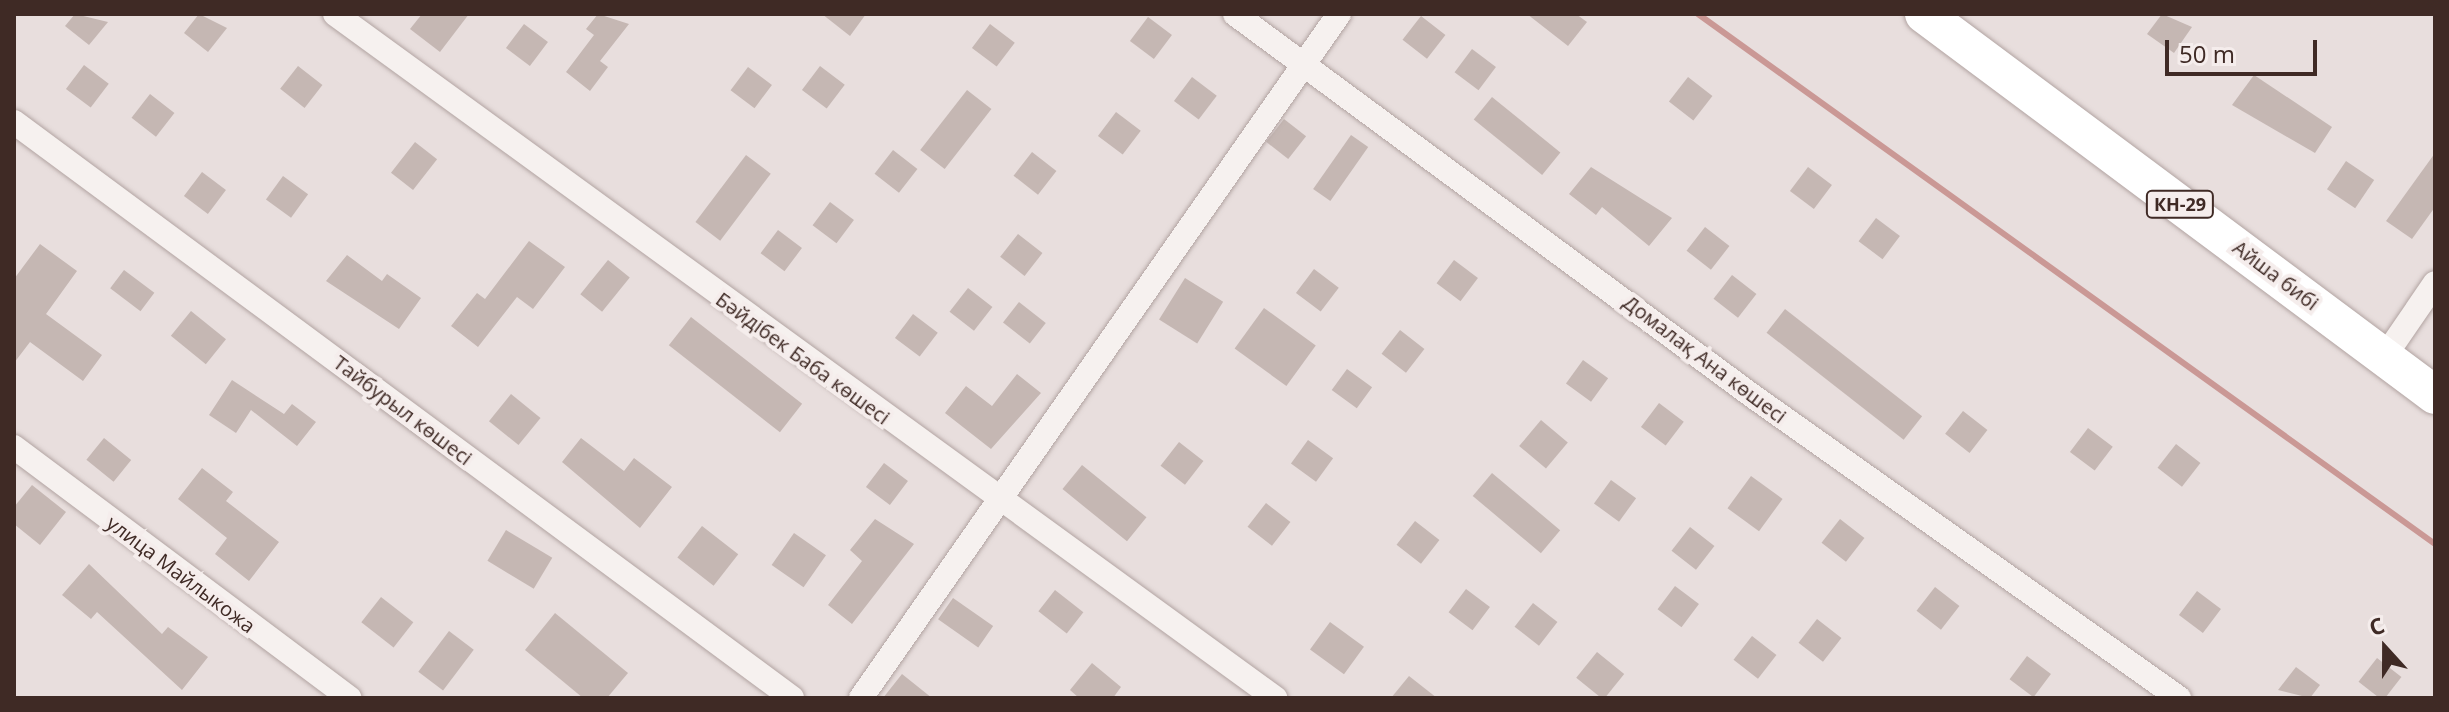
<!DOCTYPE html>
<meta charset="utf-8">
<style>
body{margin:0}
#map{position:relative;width:2449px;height:712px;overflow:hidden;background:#e8dedd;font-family:"Open Sans",sans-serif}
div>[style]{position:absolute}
.stream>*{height:6px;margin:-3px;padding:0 3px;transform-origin:3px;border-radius:3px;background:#ca9895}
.building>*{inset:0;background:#c5b7b3;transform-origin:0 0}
.roads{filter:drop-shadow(0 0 2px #b2a4a2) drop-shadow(0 0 2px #b2a4a2)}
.minor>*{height:24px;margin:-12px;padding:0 12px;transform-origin:12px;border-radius:12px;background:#f6f1ef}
.primary>*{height:38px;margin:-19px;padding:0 19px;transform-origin:19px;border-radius:19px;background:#fff}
span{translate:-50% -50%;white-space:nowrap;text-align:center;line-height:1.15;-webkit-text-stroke:8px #f5edec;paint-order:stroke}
.shield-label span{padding:2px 6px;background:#f5edec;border:2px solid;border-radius:6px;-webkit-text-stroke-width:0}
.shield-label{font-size:18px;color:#3f2a25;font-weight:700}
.street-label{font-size:20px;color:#3f2a25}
.frame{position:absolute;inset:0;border:16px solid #3f2a25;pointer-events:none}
.north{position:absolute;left:2345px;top:608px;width:80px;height:80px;-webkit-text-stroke:6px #f5edec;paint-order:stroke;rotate:339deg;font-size:22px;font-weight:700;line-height:32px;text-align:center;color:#3f2a25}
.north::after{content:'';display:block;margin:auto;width:28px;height:36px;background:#3f2a25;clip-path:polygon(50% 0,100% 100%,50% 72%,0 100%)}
.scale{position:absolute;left:2165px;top:40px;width:152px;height:36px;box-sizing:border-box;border:4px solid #3f2a25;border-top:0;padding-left:10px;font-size:24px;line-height:28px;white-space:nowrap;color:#3f2a25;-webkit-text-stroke:6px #f5edec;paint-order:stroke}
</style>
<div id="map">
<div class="stream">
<i style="left:1698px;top:14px;width:908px;rotate:35.72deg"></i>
</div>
<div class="building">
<i style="clip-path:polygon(75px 14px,108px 22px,89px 45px,65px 26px)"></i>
<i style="clip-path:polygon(199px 14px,227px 28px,208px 52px,184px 33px)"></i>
<i style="clip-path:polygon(422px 14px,469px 14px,440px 52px,410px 29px)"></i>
<i style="clip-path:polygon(598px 14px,629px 24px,600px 61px,608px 67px,590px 91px,566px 72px,594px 35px,586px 29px)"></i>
<i style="clip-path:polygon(822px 14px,866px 14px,850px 36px)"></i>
<i style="clip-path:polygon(1527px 14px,1576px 14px,1587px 22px,1568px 46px)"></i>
<i style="clip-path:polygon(2162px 14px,2192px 27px,2174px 53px,2147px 34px)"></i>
<i style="left:1421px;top:16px;width:31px;height:30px;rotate:38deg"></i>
<i style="left:1148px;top:17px;width:30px;height:30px;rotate:37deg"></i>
<i style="left:524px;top:24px;width:30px;height:30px;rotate:37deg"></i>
<i style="left:990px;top:24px;width:31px;height:30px;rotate:37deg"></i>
<i style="left:1472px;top:49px;width:30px;height:29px;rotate:37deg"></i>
<i style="left:84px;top:65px;width:31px;height:30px;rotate:37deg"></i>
<i style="left:298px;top:66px;width:31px;height:29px;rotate:38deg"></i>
<i style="left:820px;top:66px;width:31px;height:30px;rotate:37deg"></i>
<i style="left:748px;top:67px;width:30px;height:29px;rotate:37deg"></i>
<i style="clip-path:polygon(2254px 75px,2332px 127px,2315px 153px,2232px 105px)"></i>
<i style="left:1192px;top:77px;width:31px;height:30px;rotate:37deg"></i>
<i style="left:1688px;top:77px;width:31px;height:31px;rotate:38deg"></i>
<i style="left:967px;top:90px;width:31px;height:76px;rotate:38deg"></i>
<i style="left:150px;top:94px;width:31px;height:30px;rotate:38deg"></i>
<i style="left:1492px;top:97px;width:88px;height:29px;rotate:39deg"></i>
<i style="left:1116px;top:112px;width:31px;height:30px;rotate:37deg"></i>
<i style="left:1284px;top:119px;width:28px;height:29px;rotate:38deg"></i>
<i style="left:1351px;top:135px;width:21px;height:66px;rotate:35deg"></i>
<i style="left:415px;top:142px;width:28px;height:39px;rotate:38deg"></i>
<i style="left:893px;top:150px;width:31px;height:30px;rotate:38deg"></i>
<i style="left:1032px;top:152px;width:31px;height:30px;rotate:38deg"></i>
<i style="clip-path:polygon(2435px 153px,2435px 207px,2412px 239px,2386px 221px)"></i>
<i style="left:746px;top:155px;width:31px;height:84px;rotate:37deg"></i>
<i style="left:2346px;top:161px;width:34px;height:34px;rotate:34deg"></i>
<i style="clip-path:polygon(1591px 167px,1672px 218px,1649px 246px,1602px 207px,1596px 215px,1569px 194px)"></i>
<i style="left:1808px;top:167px;width:30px;height:30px;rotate:37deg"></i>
<i style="left:202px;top:172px;width:30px;height:30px;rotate:37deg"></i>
<i style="left:283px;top:176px;width:31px;height:29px;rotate:36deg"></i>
<i style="left:830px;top:202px;width:30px;height:29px;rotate:37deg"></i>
<i style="left:1876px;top:218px;width:30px;height:29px;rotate:37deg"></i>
<i style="left:1705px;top:227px;width:31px;height:30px;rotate:38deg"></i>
<i style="left:778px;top:230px;width:30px;height:29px;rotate:37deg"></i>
<i style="left:1018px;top:234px;width:31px;height:29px;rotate:38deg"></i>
<i style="clip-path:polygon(529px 241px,565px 267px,533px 309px,517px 297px,478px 347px,451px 326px,477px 293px,485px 299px)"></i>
<i style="clip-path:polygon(40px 244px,77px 271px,46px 314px,102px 355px,83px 381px,30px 342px,14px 363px,14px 279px)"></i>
<i style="clip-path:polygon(347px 255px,382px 281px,387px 274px,421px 298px,399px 329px,326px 281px)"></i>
<i style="left:608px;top:260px;width:28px;height:44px;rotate:39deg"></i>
<i style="left:1454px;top:260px;width:30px;height:29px;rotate:37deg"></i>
<i style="left:1314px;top:269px;width:31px;height:30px;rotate:37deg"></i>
<i style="left:124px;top:270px;width:38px;height:23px;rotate:37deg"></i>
<i style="left:1732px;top:275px;width:31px;height:30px;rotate:38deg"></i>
<i style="left:1185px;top:278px;width:45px;height:49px;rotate:32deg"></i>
<i style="left:968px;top:288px;width:31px;height:30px;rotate:38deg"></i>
<i style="left:1019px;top:302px;width:34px;height:26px;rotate:38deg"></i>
<i style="left:1264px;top:308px;width:64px;height:50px;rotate:36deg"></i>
<i style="left:1785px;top:309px;width:174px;height:30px;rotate:38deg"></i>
<i style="left:191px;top:311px;width:45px;height:32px;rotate:39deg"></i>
<i style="left:913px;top:314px;width:31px;height:30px;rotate:37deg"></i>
<i style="left:691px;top:317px;width:141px;height:36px;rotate:38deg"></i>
<i style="left:1400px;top:330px;width:31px;height:30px;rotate:38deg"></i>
<i style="left:1583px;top:360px;width:31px;height:29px;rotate:36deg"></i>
<i style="left:1347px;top:369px;width:31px;height:26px;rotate:36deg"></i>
<i style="clip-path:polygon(1017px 374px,1041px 393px,991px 449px,945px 413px,966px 386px,992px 406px)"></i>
<i style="clip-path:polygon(232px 380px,284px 414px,292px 404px,316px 422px,297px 446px,251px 410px,236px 433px,209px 415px)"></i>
<i style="left:511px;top:394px;width:38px;height:35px;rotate:39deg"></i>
<i style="left:1659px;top:403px;width:31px;height:30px;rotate:37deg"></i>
<i style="left:1963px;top:411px;width:31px;height:29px;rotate:38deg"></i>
<i style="left:1541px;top:420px;width:35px;height:34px;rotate:40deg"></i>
<i style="left:2088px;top:428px;width:31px;height:30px;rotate:37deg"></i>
<i style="left:104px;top:438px;width:35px;height:28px;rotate:39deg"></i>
<i style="clip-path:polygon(581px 438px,624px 471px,634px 458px,672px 487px,640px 528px,562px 462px)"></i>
<i style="left:1308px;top:440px;width:31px;height:29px;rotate:36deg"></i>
<i style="left:1179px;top:442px;width:31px;height:30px;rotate:38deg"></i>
<i style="left:2176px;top:444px;width:31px;height:30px;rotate:38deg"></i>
<i style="left:884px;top:463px;width:30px;height:30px;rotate:37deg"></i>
<i style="left:1082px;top:465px;width:83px;height:31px;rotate:39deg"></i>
<i style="clip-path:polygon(202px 468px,233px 492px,226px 501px,279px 542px,249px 581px,215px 554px,227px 538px,178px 499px)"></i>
<i style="left:1492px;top:473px;width:89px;height:30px;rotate:40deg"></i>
<i style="left:1751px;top:476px;width:39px;height:40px;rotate:36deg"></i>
<i style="left:1611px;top:480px;width:31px;height:29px;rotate:36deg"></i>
<i style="clip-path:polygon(32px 485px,66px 512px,40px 545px,14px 524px,14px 507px)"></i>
<i style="left:1266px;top:503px;width:31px;height:30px;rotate:38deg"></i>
<i style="clip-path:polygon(875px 519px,914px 544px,852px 624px,828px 605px,862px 561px,850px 550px)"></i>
<i style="left:1840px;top:519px;width:31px;height:30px;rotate:38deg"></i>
<i style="left:1415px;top:521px;width:31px;height:30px;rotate:38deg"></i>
<i style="left:702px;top:526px;width:46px;height:40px;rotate:38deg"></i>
<i style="left:1690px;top:527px;width:31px;height:30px;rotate:38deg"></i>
<i style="left:506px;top:530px;width:54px;height:36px;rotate:31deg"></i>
<i style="left:794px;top:533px;width:39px;height:39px;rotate:35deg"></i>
<i style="clip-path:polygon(89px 564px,162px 634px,168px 627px,208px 657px,182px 690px,97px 612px,91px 619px,62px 595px)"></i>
<i style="left:1675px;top:586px;width:30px;height:29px;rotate:37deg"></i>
<i style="left:1935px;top:587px;width:31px;height:30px;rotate:38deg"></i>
<i style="left:1466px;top:589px;width:30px;height:29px;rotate:37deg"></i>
<i style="left:1055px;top:590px;width:36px;height:27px;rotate:38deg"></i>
<i style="left:2197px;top:591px;width:30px;height:30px;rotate:37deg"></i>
<i style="left:381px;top:597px;width:41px;height:32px;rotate:38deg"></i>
<i style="left:953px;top:598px;width:49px;height:26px;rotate:35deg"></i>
<i style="left:1533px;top:603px;width:31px;height:30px;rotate:38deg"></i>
<i style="clip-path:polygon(555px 613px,628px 673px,607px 698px,583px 698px,525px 650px)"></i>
<i style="left:1817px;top:619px;width:31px;height:30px;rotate:38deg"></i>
<i style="left:1330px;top:622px;width:42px;height:34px;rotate:36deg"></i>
<i style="left:449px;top:631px;width:31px;height:51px;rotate:37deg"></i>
<i style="left:1752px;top:636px;width:31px;height:30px;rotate:38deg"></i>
<i style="left:1597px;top:652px;width:35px;height:33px;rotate:39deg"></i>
<i style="left:2027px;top:656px;width:30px;height:29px;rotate:37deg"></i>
<i style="left:2377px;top:658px;width:31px;height:30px;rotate:38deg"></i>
<i style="clip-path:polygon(1092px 663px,1121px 687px,1113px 698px,1079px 698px,1070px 690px)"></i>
<i style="clip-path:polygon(2296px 667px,2320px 685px,2310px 698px,2278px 690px)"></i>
<i style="clip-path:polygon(902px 674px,932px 698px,883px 698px)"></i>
<i style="clip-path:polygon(1409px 676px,1437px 698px,1391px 698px)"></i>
</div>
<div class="roads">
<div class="minor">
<i style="left:335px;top:14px;width:1163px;rotate:36.04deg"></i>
<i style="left:1235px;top:14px;width:645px;rotate:36.43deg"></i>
<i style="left:1754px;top:397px;width:521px;rotate:35.31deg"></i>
<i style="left:14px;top:122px;width:968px;rotate:36.51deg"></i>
<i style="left:2385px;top:356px;width:88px;rotate:-55.6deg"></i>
<i style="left:14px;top:447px;width:419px;rotate:36.8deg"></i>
<i style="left:861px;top:698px;width:834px;rotate:-55.05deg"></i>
</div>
<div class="primary">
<i style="left:1924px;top:14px;width:637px;rotate:36.71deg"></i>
</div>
</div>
<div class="shield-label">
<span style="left:2180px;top:204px">КН-29</span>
</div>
<div class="street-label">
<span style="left:2276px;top:275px;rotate:37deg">Айша бибі</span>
<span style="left:803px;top:358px;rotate:36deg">Бәйдібек Баба көшесі</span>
<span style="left:1705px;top:359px;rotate:37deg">Домалақ Ана көшесі</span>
<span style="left:403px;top:410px;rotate:37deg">Тайбурыл көшесі</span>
<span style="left:181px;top:574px;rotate:37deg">улица Майлыкожа</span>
</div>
<div class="frame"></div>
<div class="north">С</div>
<div class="scale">50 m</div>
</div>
